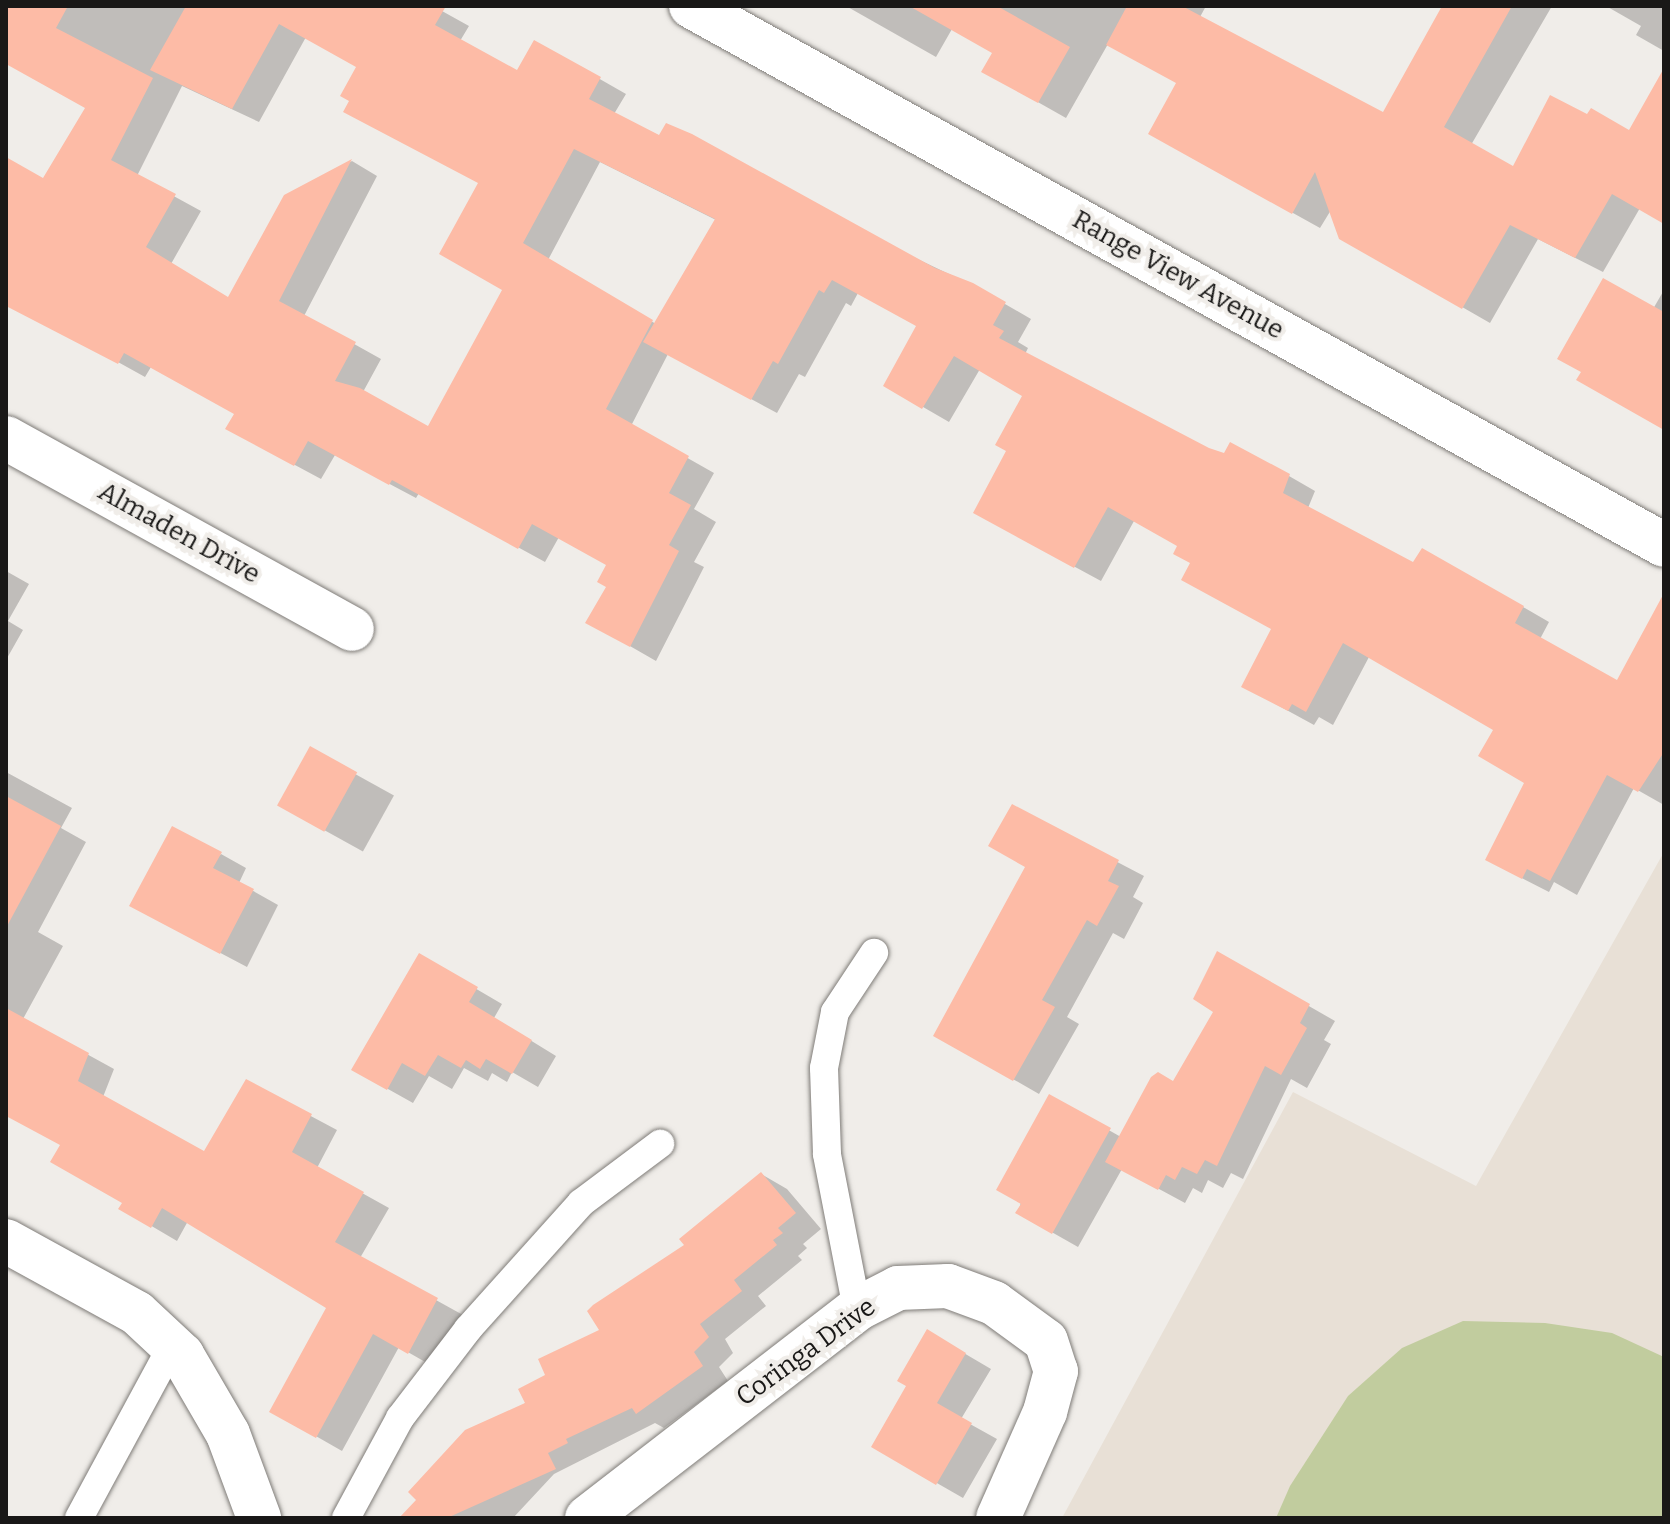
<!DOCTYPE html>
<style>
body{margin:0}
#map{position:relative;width:1670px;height:1524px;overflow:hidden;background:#f0ede9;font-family:Bitter,serif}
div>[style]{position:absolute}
.built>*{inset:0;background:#e8e0d6}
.green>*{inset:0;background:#c1cc9e}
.shadow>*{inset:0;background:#0003;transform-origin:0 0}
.building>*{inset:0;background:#fdbba6;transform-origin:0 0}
.roads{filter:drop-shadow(0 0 2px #7f7c78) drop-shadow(0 0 2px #7f7c78)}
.lane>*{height:28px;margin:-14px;padding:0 14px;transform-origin:14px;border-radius:14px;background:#fff}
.street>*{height:44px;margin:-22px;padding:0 22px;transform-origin:22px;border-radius:22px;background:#fff}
span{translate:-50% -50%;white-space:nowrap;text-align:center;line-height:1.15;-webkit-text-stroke:8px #f0ede9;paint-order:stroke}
.street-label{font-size:26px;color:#191817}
.frame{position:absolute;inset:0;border:8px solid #191817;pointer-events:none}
</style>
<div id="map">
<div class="built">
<i style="clip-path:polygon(1664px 852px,1664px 1518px,1062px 1518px,1293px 1092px,1476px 1186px)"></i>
</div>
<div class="green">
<i style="clip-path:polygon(1463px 1321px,1545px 1323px,1612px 1333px,1664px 1357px,1664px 1518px,1276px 1518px,1290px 1486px,1348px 1396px,1402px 1348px)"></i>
</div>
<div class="shadow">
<i style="clip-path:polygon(evenodd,6px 6px,433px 6px,469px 26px,460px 41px,518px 73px,535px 42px,626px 94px,614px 114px,972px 285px,1031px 319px,1018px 342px,1028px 348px,1025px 354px,1208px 450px,1289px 476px,1315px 491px,1308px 508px,1414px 564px,1422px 551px,1523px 607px,1549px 622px,1540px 639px,1618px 683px,1664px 615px,1664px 805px,1634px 788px,1577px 895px,1554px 882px,1549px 892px,1514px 874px,1527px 783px,1496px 730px,1369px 657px,1333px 725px,1319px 717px,1314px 725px,1270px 701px,1274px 629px,1192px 563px,1179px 546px,1134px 521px,1101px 581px,1001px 527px,1008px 451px,1025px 395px,980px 369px,949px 422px,885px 385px,919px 326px,858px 293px,851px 306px,846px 303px,805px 377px,799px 374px,777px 413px,668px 354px,631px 426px,714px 473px,694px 509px,716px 522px,694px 562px,704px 567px,656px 661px,588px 622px,608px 586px,609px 565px,559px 537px,545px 562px,419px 493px,416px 498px,335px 455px,321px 479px,254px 443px,236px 414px,151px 367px,145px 377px,6px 300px,6px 160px,44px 181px,87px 108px,6px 63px,6px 6px,306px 37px,359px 66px,351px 100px,481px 184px,504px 289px,429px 429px,363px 392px,381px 359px,304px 316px,377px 176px,352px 161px,286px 197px,229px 299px,171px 264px,201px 211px,137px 176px,182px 86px,259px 122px,306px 37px,6px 6px,600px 162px,716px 220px,656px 324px,548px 260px,600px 162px)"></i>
<i style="clip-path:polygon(846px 6px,1206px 6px,1200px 17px,1384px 115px,1444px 6px,1552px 6px,1471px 145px,1514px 169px,1588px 117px,1630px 132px,1664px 72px,1664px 209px,1640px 208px,1603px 272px,1538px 239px,1490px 323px,1340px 237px,1331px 210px,1320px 228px,1178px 149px,1179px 83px,1108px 44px,1066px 118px,983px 71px,994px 52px,952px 29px,936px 57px)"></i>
<i style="clip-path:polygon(1606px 6px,1664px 6px,1664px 51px,1636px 35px,1641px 26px)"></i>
<i style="clip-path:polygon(1664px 290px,1664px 428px,1653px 309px)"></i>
<i style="clip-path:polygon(6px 571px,29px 584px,8px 621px,23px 630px,6px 660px)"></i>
<i style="left:310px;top:749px;width:96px;height:64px;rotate:29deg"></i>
<i style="clip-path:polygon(6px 772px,72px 808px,61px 828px,86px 842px,38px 932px,63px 946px,23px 1019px,114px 1069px,103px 1097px,205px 1154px,247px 1082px,337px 1130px,317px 1168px,389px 1208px,360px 1258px,463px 1315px,434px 1367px,399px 1347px,342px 1451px,272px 1411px,329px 1307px,188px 1221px,177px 1241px,121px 1208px,125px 1202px,62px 1145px,6px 1114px)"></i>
<i style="clip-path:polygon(1012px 807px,1144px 876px,1133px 897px,1143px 903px,1124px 939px,1113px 933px,1067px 1017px,1079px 1024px,1039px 1094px,936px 1035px,1027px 866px)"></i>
<i style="clip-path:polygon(221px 854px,246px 868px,239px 883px,278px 905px,247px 967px,158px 920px)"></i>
<i style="clip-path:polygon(1218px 954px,1335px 1021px,1324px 1040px,1331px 1044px,1307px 1088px,1291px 1079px,1243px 1179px,1231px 1173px,1223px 1188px,1208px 1180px,1202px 1193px,1193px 1188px,1185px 1203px,1122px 1169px,1078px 1247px,1018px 1213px,1050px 1097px,1121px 1137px,1174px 1084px,1216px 1011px)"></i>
<i style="clip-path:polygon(420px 956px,502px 1004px,494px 1018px,556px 1056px,538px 1087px,512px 1072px,507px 1082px,492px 1073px,488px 1081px,464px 1068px,452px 1089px,429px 1076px,413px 1103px,354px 1070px)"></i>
<i style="clip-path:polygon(761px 1174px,787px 1189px,821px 1229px,803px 1244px,807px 1248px,798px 1256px,802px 1260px,758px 1296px,766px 1306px,725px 1339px,733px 1353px,719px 1367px,728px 1381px,664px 1428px,655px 1423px,554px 1474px,513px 1518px,407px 1518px)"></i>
<i style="clip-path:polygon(928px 1332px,991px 1369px,961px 1419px,997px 1439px,963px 1498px,874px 1447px,909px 1386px)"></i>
</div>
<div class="building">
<i style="clip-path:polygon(6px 6px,68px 6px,56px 28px,153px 78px,111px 160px,176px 194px,146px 247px,228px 297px,284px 195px,352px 159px,279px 301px,356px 342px,335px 381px,360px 388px,428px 426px,502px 290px,439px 254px,478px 183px,343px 112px,349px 101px,340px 96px,356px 67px,279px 24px,232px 109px,150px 70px,186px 6px,446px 6px,435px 25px,517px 70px,534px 40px,601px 77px,589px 99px,659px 135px,666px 123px,692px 134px,935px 268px,973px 283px,1006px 302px,993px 325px,1004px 331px,999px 338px,1209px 448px,1224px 453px,1230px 442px,1290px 474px,1283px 493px,1413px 562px,1422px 548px,1524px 606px,1515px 623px,1617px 680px,1664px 593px,1664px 752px,1638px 792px,1607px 775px,1550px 881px,1527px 869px,1522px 879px,1485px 860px,1524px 783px,1478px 756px,1493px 730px,1343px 643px,1306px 712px,1292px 704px,1288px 711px,1241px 687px,1271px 629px,1181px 580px,1190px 563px,1173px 554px,1177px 546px,1108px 507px,1074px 568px,973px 513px,1006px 451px,995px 445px,1022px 396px,954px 356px,922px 409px,883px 386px,916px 326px,832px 280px,824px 293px,819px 290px,778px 364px,773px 361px,751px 400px,643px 342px,715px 219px,574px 149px,523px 243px,653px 320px,606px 409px,689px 456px,669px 493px,691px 505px,669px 545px,679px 551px,630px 647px,585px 623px,606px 587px,597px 582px,606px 565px,532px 524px,518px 549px,392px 480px,389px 485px,308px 441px,294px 466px,225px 429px,234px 414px,124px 353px,118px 364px,6px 306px,6px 157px,43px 178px,85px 108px,6px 64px)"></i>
<i style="clip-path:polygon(909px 6px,997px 6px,1070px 47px,1038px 103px,981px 72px,992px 53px)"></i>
<i style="clip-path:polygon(1127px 6px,1182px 6px,1383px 112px,1442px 6px,1512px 6px,1444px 127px,1513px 166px,1550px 95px,1587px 114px,1591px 108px,1629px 130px,1664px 68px,1664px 224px,1612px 194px,1575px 258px,1510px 225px,1462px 309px,1339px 239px,1315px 172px,1292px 214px,1148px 134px,1176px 83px,1106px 45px)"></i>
<i style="clip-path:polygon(1603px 278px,1664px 312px,1664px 430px,1576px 380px,1581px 372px,1557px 359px)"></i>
<i style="left:310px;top:746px;width:54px;height:68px;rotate:29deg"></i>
<i style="clip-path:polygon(6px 796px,61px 826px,6px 928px)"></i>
<i style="clip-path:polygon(1012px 804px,1119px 860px,1108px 881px,1119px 886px,1097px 926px,1087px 920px,1042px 1000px,1055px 1007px,1013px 1081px,933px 1036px,1025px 867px,988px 846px)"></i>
<i style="clip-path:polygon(172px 826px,222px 852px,213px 868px,254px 889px,220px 954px,129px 906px)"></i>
<i style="clip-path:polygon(1217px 951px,1310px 1004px,1300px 1023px,1307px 1028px,1281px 1075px,1265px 1066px,1217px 1166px,1205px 1160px,1197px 1174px,1182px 1167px,1175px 1180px,1166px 1175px,1158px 1190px,1105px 1162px,1151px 1077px,1158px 1072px,1173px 1081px,1213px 1012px,1193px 999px)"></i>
<i style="clip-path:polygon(419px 953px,478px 987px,469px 1002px,532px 1040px,512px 1074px,486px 1059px,480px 1069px,466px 1060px,461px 1068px,438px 1055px,425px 1076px,402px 1063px,387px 1090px,351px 1070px)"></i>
<i style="clip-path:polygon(6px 1008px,89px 1053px,78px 1081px,204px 1151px,246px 1079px,312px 1114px,292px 1152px,364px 1192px,335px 1242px,438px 1298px,408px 1354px,373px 1334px,316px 1438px,269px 1412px,326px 1308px,162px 1208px,151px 1228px,118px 1209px,122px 1203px,50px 1162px,60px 1145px,6px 1116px)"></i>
<i style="clip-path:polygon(1049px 1094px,1111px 1128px,1052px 1234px,1015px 1213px,1021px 1204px,996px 1190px)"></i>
<i style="clip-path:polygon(761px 1172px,796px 1213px,778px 1228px,783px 1233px,773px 1240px,777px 1245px,734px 1280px,742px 1291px,700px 1324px,709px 1337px,694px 1352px,703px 1366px,636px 1414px,632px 1408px,566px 1439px,568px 1443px,548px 1453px,556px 1469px,447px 1518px,399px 1518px,416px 1500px,408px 1492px,465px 1430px,525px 1403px,518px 1389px,545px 1375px,538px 1359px,599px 1330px,587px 1311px,593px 1305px,684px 1245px,679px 1239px)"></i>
<i style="clip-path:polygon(927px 1329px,966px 1353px,937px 1403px,972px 1423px,936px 1485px,871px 1447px,906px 1386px,897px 1381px)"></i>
</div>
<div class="roads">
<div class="lane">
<i style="left:857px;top:1309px;width:158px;rotate:-101deg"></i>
<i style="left:827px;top:1154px;width:86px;rotate:-92deg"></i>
<i style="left:824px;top:1068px;width:57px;rotate:-78.9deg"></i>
<i style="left:835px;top:1012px;width:71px;rotate:-56.5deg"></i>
<i style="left:79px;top:1518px;width:196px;rotate:-61.6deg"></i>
<i style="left:346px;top:1518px;width:114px;rotate:-61.6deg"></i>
<i style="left:400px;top:1418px;width:112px;rotate:-52.6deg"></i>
<i style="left:468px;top:1329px;width:169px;rotate:-48.1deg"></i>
<i style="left:581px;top:1203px;width:99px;rotate:-36.8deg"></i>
</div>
<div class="street">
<i style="left:691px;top:6px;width:1112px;rotate:28.98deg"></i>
<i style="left:6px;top:438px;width:395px;rotate:28.9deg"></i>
<i style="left:6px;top:1241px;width:149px;rotate:28.8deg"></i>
<i style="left:137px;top:1313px;width:62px;rotate:43deg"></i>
<i style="left:182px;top:1355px;width:91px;rotate:59.8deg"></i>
<i style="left:228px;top:1434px;width:90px;rotate:69.7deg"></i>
<i style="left:587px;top:1518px;width:341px;rotate:-37.7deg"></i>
<i style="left:857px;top:1309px;width:46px;rotate:-27.1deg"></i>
<i style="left:898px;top:1288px;width:50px;rotate:-2.3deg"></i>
<i style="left:948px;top:1286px;width:49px;rotate:20.3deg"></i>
<i style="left:994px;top:1303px;width:64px;rotate:36.2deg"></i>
<i style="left:1046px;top:1341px;width:32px;rotate:72deg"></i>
<i style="left:1056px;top:1371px;width:42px;rotate:105deg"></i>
<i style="left:1045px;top:1412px;width:116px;rotate:113.9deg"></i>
</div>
</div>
<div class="street-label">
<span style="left:1178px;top:275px;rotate:29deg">Range View Avenue</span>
<span style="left:179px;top:533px;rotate:29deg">Almaden Drive</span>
<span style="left:806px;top:1352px;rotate:-36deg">Coringa Drive</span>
</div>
<div class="frame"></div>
</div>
